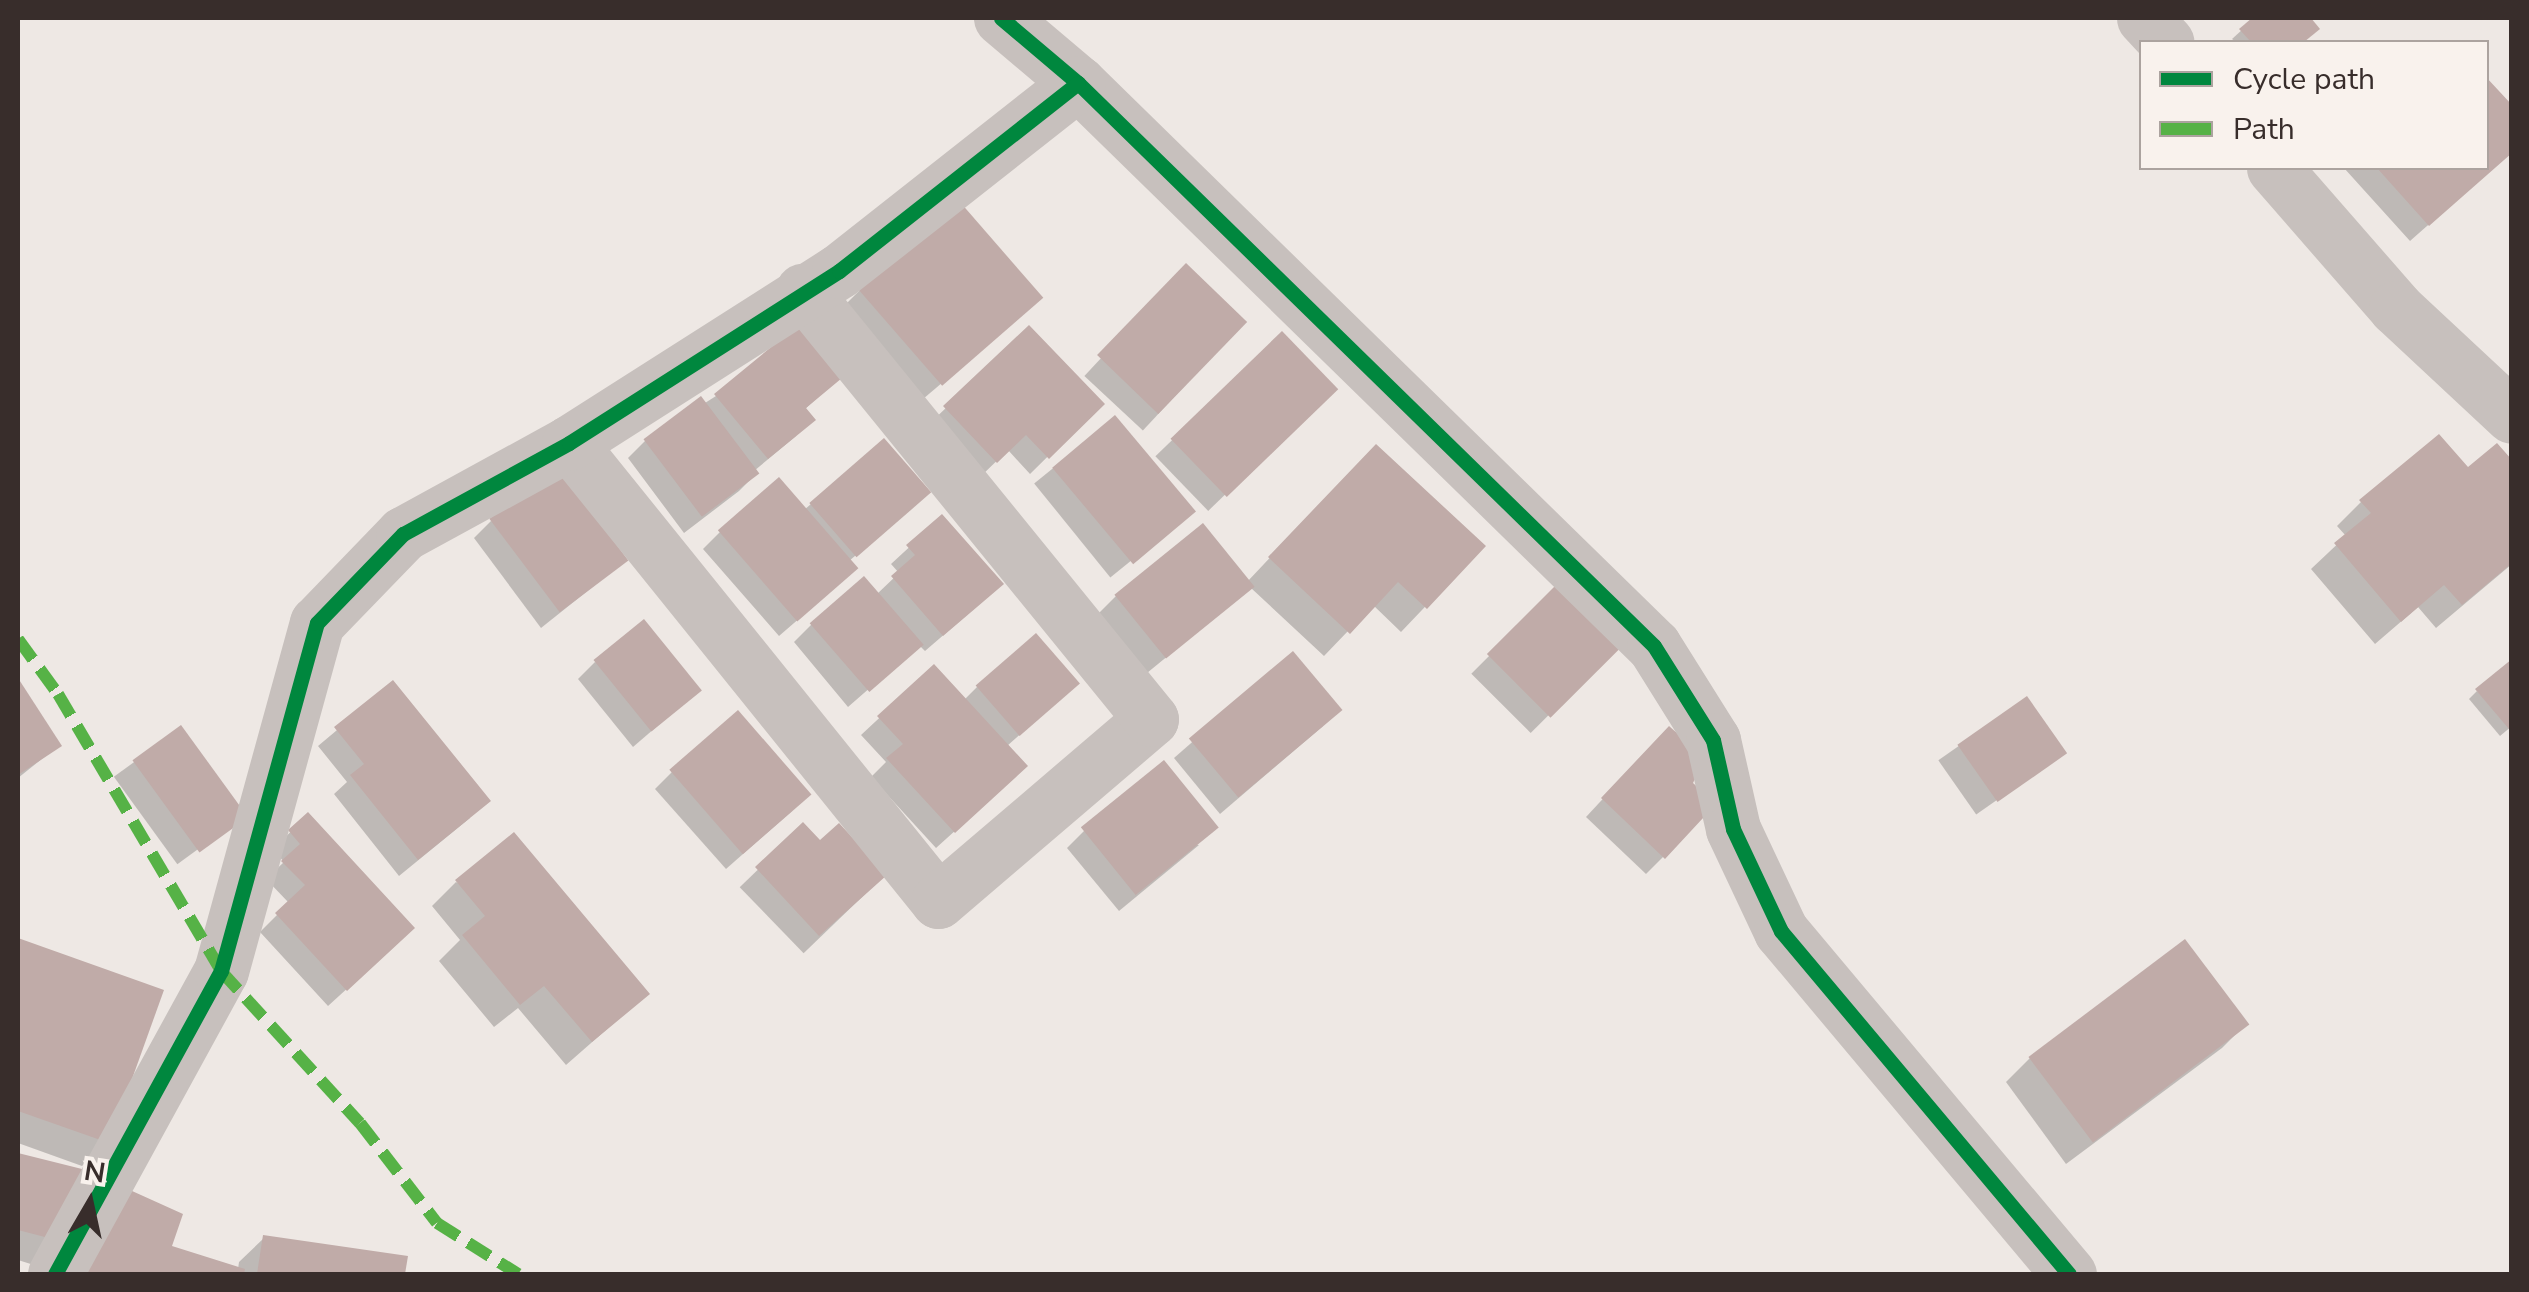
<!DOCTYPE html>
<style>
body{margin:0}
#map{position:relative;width:2529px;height:1292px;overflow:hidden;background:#eee8e4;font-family:"Nunito Sans",sans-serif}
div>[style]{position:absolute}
.shadow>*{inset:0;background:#0003;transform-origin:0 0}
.building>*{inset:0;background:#c0aba8;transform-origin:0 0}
.minor>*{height:55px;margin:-27.5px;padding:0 27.5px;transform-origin:27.5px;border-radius:27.5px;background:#c7c0bd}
.quiet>*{height:12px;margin-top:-6px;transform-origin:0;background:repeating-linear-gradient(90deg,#56b246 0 25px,transparent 0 37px)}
.cycleway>*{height:15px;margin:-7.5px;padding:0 7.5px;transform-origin:7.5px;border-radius:7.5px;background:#00873e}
span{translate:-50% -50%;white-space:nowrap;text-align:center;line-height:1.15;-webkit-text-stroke:9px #f9f2ed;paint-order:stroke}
.frame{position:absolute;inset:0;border:20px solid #382d2b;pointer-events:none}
.legend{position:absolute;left:2139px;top:40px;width:350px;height:130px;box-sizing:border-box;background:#f9f2ed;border:2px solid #aca39f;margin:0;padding:12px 18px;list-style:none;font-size:30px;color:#382d2b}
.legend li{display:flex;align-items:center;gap:20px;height:50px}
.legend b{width:50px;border:2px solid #aca39f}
.north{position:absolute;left:40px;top:1152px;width:100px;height:100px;-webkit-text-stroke:8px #f9f2ed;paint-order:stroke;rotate:9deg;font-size:28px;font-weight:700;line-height:40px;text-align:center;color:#382d2b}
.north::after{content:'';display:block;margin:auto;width:35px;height:45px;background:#382d2b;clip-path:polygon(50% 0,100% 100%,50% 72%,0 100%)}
</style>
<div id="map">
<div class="shadow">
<i style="clip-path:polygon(2255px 18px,2307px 18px,2317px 29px,2302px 42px,2236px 42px,2232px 39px)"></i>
<i style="clip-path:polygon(2512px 151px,2410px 241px,2344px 168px,2486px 168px)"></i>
<i style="left:1186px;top:267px;width:80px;height:149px;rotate:43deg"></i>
<i style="clip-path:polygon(860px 290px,1022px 315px,923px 399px,843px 307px)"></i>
<i style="clip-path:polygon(1029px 329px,1101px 404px,1030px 474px,1008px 450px,979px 478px,928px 425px)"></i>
<i style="left:1282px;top:334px;width:76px;height:176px;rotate:46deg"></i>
<i style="clip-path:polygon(839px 378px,805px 409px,796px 436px,754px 471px,756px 474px,739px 491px,684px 533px,628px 458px,645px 441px,716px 396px)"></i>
<i style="left:1115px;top:418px;width:121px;height:104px;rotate:51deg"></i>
<i style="clip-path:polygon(2512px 464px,2512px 564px,2436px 628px,2418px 607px,2375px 644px,2311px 569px,2346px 536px,2337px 526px,2361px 502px)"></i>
<i style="clip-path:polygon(1352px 471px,1483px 546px,1401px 632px,1373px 605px,1324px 656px,1251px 588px,1147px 673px,1099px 613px,1116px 596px,1247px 582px)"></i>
<i style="clip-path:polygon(811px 504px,911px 509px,849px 561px,838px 585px,779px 636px,703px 549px,720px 532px,804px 510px)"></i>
<i style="clip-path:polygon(942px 517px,983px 601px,925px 651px,919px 645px,848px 707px,794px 642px,811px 625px,876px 595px,899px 573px,891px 564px)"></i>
<i style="clip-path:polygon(491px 521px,625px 561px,541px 628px,474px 538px)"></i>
<i style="left:1559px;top:586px;width:84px;height:124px;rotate:45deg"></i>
<i style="clip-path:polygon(1293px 654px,1323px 726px,1220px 814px,1174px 758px)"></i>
<i style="clip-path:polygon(595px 662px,698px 691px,633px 747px,578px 679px)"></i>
<i style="clip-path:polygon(934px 667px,964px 700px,977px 687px,1059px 700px,1007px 746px,1008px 783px,936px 848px,871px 777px,886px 762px,861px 735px)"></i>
<i style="clip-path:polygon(18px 683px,58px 746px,18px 778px)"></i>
<i style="clip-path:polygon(392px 684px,470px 818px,399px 876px,334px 794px,347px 782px,318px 746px)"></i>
<i style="clip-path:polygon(2477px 691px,2512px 726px,2500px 736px,2469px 699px)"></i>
<i style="left:2026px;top:699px;width:66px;height:107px;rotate:55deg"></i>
<i style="left:181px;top:728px;width:108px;height:83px;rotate:54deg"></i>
<i style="clip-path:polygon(1652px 746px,1663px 857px,1646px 874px,1586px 817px)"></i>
<i style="clip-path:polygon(672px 772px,792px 811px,726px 869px,655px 789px)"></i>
<i style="clip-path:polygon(308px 815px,395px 945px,328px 1006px,260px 932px,289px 903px,266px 879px,284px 862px,273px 849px)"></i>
<i style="left:803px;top:826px;width:92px;height:88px;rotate:46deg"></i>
<i style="clip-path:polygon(1084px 831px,1199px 845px,1119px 911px,1067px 848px)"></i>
<i style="clip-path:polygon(456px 882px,647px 994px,566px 1065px,518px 1008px,494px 1027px,439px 961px,460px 940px,432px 906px)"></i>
<i style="clip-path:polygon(18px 941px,160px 992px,107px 1142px,82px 1166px,18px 1143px)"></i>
<i style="clip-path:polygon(2246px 1024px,2222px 1048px,2066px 1164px,2006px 1082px,2030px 1058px)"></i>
<i style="clip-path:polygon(18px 1155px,79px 1171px,37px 1266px,18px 1260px)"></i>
<i style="clip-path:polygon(264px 1238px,405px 1258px,403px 1274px,72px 1274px,169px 1247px,238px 1269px,239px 1262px)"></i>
</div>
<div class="building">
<i style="clip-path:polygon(2252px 18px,2311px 18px,2320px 29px,2304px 42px,2251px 42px,2239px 29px)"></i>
<i style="clip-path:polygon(2486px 77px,2512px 105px,2512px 153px,2429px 226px,2377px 168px,2486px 168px)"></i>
<i style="left:960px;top:202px;width:127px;height:134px;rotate:49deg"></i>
<i style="left:1186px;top:263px;width:85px;height:128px;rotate:44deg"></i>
<i style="clip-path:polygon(798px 325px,842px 378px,806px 408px,816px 420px,768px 459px,714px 394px)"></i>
<i style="clip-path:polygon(1029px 325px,1105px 404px,1049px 459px,1026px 435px,997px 463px,943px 406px)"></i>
<i style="left:1282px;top:331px;width:81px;height:155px;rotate:46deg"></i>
<i style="left:701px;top:396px;width:97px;height:72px;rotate:53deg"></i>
<i style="left:1115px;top:415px;width:126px;height:82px;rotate:50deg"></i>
<i style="clip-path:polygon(2439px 434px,2468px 467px,2497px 443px,2512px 460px,2512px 563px,2462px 605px,2444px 585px,2401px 622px,2334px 543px,2371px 513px,2359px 500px)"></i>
<i style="left:884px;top:438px;width:72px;height:99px;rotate:49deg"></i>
<i style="clip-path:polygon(1376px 444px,1486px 546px,1427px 609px,1398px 582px,1350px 634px,1268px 557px)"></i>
<i style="left:558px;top:467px;width:117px;height:86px;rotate:53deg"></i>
<i style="left:779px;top:477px;width:121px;height:81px;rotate:49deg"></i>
<i style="clip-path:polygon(942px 514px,1004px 584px,943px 636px,891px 576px,915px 555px,906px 545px)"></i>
<i style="left:1203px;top:523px;width:82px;height:114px;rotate:51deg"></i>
<i style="left:864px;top:576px;width:91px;height:72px;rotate:49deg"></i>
<i style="left:1559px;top:582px;width:90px;height:102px;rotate:45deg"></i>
<i style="left:644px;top:619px;width:92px;height:65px;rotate:51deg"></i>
<i style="left:1036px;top:633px;width:67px;height:80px;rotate:49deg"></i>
<i style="left:1293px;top:651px;width:77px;height:136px;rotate:50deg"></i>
<i style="clip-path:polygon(2512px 659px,2512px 727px,2509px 729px,2475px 689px)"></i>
<i style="clip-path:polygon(934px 664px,1028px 766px,955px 833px,886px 758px,903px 744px,877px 716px)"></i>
<i style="clip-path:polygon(18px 678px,62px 746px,18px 775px)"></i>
<i style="clip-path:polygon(393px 680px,491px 801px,418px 860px,350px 775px,364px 764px,334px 727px)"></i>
<i style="left:2027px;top:696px;width:70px;height:85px;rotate:55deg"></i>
<i style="left:738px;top:710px;width:112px;height:91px;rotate:49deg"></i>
<i style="left:181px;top:725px;width:114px;height:60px;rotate:54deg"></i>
<i style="clip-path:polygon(1669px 726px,1705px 758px,1693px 783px,1716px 804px,1665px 859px,1601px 798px)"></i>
<i style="left:1164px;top:760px;width:87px;height:107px;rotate:51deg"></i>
<i style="clip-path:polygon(308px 812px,415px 928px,347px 991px,275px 913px,305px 885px,281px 861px,300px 844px,288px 830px)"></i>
<i style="clip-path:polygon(803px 822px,820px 840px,839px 823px,887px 875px,819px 936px,755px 867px)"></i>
<i style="clip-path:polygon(514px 832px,650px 994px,592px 1042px,544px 986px,520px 1005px,462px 935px,485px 916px,455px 880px)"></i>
<i style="clip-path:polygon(18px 938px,164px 990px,109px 1143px,18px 1111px)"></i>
<i style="left:2185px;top:939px;width:107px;height:196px;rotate:53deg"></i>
<i style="clip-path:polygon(18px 1153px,82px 1169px,64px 1242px,18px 1230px)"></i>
<i style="clip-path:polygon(121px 1186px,183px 1214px,172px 1246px,245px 1269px,244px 1274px,85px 1274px)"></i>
<i style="clip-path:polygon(263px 1235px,408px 1256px,405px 1274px,257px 1274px)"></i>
</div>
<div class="minor">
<i style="left:1001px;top:18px;width:101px;rotate:40.2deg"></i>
<i style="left:1078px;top:83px;width:805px;rotate:44.35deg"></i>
<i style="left:1654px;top:646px;width:111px;rotate:57.9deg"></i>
<i style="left:1713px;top:740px;width:91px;rotate:77.3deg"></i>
<i style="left:1733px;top:829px;width:113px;rotate:64.8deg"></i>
<i style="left:1781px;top:931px;width:448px;rotate:50deg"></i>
<i style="left:2144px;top:18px;width:33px;rotate:47deg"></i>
<i style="left:2274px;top:168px;width:186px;rotate:48.9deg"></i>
<i style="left:2396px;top:308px;width:158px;rotate:43deg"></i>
<i style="left:569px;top:443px;width:588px;rotate:51.14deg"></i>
<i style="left:938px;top:901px;width:280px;rotate:-40.5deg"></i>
<i style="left:1151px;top:719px;width:552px;rotate:-129.11deg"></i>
<i style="left:55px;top:1274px;width:345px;rotate:-61.3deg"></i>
<i style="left:221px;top:971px;width:361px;rotate:-74.6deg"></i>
<i style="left:317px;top:623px;width:124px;rotate:-46deg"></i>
<i style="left:403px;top:534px;width:189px;rotate:-28.7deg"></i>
<i style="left:569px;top:443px;width:320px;rotate:-32.5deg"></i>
<i style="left:839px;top:271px;width:304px;rotate:-38.2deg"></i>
</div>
<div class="quiet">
<i style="left:18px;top:639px;width:68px;rotate:54deg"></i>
<i style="left:58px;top:694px;width:321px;rotate:59.5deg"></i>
<i style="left:221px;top:971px;width:206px;rotate:47.6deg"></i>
<i style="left:360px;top:1123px;width:126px;rotate:52.4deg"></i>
<i style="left:437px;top:1223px;width:96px;rotate:32.2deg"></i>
</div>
<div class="cycleway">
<i style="left:1001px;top:18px;width:101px;rotate:40.2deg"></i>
<i style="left:1078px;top:83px;width:805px;rotate:44.35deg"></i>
<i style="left:1654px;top:646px;width:111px;rotate:57.9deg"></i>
<i style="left:1713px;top:740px;width:91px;rotate:77.3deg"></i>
<i style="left:1733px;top:829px;width:113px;rotate:64.8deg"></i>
<i style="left:1781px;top:931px;width:448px;rotate:50deg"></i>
<i style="left:55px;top:1274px;width:345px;rotate:-61.3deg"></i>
<i style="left:221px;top:971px;width:361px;rotate:-74.6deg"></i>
<i style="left:317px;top:623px;width:124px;rotate:-46deg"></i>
<i style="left:403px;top:534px;width:189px;rotate:-28.7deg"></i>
<i style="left:569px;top:443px;width:320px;rotate:-32.5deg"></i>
<i style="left:839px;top:271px;width:304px;rotate:-38.2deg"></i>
</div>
<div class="frame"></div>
<ul class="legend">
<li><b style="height:12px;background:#00873e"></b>Cycle path</li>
<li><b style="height:12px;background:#56b246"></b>Path</li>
</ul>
<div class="north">N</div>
</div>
